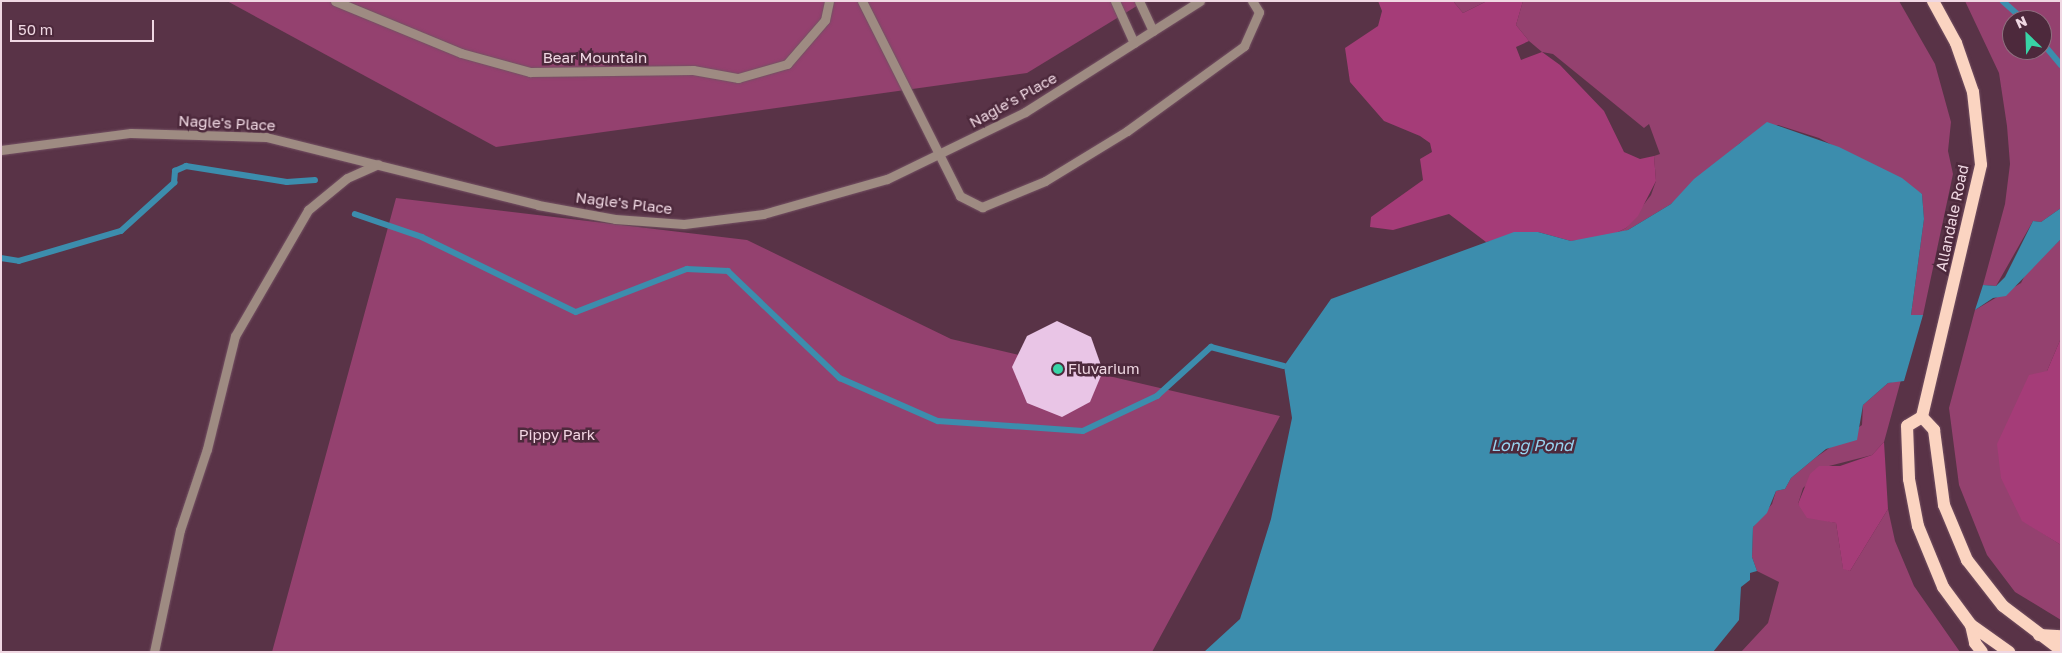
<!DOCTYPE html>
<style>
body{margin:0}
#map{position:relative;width:2062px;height:653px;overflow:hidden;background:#593347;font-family:"Golos Text",sans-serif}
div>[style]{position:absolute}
.green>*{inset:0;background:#94416f}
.forest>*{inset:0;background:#a53c78}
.water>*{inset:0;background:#3c8dad}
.stream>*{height:5.5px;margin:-2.75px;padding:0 2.75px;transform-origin:2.75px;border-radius:2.75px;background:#3c8dad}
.building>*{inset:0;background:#e9c5e6}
.roads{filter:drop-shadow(0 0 1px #745163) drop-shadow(0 0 1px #745163)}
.minor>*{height:9px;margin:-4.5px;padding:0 4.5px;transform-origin:4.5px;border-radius:4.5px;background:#9e8b82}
.major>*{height:12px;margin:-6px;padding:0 6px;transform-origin:6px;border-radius:6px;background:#fbd4c1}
.dots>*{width:14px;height:14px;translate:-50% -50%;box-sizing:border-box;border:2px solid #4d293c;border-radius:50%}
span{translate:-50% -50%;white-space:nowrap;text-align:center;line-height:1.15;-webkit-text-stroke:5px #4d293c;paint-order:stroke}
.street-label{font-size:15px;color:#f0d8e3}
.poi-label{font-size:15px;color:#f0d8e3}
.left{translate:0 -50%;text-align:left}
.park-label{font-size:15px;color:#f3d6e3}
.water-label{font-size:16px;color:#98d4f0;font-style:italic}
.frame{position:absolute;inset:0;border:2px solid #f0d8e3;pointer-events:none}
.north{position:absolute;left:2002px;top:10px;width:50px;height:50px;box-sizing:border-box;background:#4d293c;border:1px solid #8e6f7f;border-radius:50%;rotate:336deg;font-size:14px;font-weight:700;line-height:20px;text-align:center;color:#f0d8e3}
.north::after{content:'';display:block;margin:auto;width:18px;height:22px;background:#38d4a6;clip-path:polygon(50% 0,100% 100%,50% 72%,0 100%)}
.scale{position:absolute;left:10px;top:20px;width:144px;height:22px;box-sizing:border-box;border:2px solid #f0d8e3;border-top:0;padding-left:6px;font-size:15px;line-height:18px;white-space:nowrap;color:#f0d8e3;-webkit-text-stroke:4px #4d293c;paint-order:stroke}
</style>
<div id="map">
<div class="green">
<i style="clip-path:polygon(227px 1px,1145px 1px,1027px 73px,496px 147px)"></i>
<i style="clip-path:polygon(1453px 1px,1487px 1px,1463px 13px)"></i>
<i style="clip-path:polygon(1523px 1px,1899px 1px,1935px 64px,1951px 122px,1948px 151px,1953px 174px,1923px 315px,1911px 315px,1924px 219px,1922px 194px,1819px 138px,1778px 125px,1740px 143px,1671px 204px,1628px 230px,1608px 237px,1626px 228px,1651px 195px,1656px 181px,1654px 156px,1660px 154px,1649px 124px,1644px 128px,1553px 54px,1542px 52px,1529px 41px,1516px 25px)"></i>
<i style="clip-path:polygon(evenodd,1965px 1px,2061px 1px,2061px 208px,2041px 222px,2033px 221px,1996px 286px,1983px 285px,2005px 204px,2010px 164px,2007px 126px,1999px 73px,1965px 1px,2012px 20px,2042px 20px,2042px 50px,2012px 50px,2012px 20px)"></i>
<i style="clip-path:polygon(396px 198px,747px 240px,951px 339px,1280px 416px,1152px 652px,272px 652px)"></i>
<i style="clip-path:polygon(2061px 239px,2061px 338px,2047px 371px,2022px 520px,2061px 545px,2061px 620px,2015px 592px,1987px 555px,1959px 485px,1949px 408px,1975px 310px,2021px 283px,2027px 271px)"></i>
<i style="clip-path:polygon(1901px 380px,1884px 442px,1872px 455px,1829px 466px,1803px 488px,1798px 504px,1815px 518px,1836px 523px,1843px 568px,1850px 571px,1888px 509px,1895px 541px,1914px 586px,1960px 652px,1741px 652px,1768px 623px,1779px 582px,1757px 571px,1752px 557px,1753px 527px,1772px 504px,1776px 491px,1785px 489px,1791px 478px,1815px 458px,1862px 425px,1863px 405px,1888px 383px)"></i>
</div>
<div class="forest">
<i style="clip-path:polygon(1378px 1px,1453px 1px,1463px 13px,1487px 1px,1523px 1px,1516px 25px,1529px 41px,1516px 47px,1521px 60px,1542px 52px,1560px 65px,1604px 111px,1624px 152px,1640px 159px,1654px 156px,1656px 181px,1638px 216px,1626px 228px,1608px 237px,1571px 241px,1538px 232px,1486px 242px,1449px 214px,1393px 230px,1370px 227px,1371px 217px,1423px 180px,1420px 159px,1432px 152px,1430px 143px,1420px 136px,1384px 121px,1350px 82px,1345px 48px,1378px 26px,1382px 11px)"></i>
<i style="clip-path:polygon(2061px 338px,2061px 545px,2022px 521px,2001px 478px,1997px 444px,2029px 375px,2047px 371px)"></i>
<i style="clip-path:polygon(1884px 442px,1888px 509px,1850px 571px,1843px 569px,1836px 523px,1807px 518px,1798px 504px,1810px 474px,1819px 466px,1840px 466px,1872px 455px)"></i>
</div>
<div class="water">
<i style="clip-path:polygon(1767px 122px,1839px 147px,1902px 178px,1922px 194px,1924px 219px,1911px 315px,1923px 315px,1904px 381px,1888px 383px,1863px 405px,1857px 440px,1826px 449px,1815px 458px,1791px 478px,1785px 489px,1776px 491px,1767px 513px,1753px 527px,1752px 557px,1757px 571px,1750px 573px,1750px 580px,1741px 587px,1739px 620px,1713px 652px,1204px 652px,1240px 619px,1271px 519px,1292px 418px,1284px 366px,1331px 299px,1514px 232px,1538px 232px,1571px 241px,1628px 230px,1671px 204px,1694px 179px)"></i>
<i style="clip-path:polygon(2061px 208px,2061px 239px,2056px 244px,2006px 296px,1993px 298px,1975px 310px,1983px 285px,1996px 286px,2005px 277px,2033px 221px,2041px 222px)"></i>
</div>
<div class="stream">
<i style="left:2003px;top:1px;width:28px;rotate:42deg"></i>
<i style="left:2042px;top:42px;width:30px;rotate:50deg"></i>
<i style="left:355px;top:214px;width:71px;rotate:18.9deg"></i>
<i style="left:422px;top:237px;width:171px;rotate:26deg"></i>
<i style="left:576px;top:312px;width:119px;rotate:-21.2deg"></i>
<i style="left:687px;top:269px;width:41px;rotate:2.8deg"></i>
<i style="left:728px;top:271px;width:155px;rotate:43.7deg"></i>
<i style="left:840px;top:378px;width:107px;rotate:23.7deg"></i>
<i style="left:938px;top:421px;width:145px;rotate:3.9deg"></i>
<i style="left:1083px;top:431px;width:82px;rotate:-25.3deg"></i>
<i style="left:1157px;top:396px;width:73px;rotate:-42.2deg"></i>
<i style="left:1211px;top:347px;width:75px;rotate:14.6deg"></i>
<i style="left:1px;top:258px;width:18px;rotate:9deg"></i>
<i style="left:19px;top:261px;width:106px;rotate:-16.4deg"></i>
<i style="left:121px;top:231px;width:72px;rotate:-42.2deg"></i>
<i style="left:174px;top:183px;width:12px;rotate:-85deg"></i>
<i style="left:175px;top:171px;width:12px;rotate:-24deg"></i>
<i style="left:186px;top:166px;width:102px;rotate:9deg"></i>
<i style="left:287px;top:182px;width:28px;rotate:-4deg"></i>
</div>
<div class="building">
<i style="clip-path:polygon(1057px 321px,1091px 337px,1103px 371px,1090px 402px,1062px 417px,1027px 403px,1012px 367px,1027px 336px)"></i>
</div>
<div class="roads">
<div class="minor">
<i style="left:335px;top:1px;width:136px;rotate:22.4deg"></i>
<i style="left:461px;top:53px;width:72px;rotate:15.4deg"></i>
<i style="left:530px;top:72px;width:163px;rotate:-0.7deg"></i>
<i style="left:693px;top:70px;width:46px;rotate:10.1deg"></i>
<i style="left:738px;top:78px;width:51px;rotate:-15.9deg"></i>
<i style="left:787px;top:64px;width:58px;rotate:-49.2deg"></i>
<i style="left:825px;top:20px;width:19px;rotate:-78deg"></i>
<i style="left:862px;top:1px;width:218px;rotate:63.3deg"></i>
<i style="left:960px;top:196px;width:25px;rotate:27deg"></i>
<i style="left:982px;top:207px;width:68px;rotate:-22.4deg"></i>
<i style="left:1045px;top:181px;width:96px;rotate:-31.4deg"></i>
<i style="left:1127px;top:131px;width:145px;rotate:-36deg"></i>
<i style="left:1244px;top:46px;width:37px;rotate:-66deg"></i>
<i style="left:1259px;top:12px;width:13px;rotate:-122deg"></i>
<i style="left:1115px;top:1px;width:46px;rotate:65.7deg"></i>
<i style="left:1139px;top:1px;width:33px;rotate:65deg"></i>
<i style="left:1px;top:150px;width:131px;rotate:-7.5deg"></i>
<i style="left:131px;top:133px;width:135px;rotate:1.7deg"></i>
<i style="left:266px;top:137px;width:280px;rotate:14deg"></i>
<i style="left:538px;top:205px;width:78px;rotate:10.3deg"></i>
<i style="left:615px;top:219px;width:69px;rotate:4.1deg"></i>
<i style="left:684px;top:224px;width:80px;rotate:-7.2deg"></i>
<i style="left:763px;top:214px;width:129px;rotate:-15.8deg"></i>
<i style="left:887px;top:179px;width:153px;rotate:-25.9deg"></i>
<i style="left:1025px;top:112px;width:207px;rotate:-32.4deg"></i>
<i style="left:154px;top:652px;width:125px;rotate:-78deg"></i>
<i style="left:180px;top:530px;width:85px;rotate:-71.6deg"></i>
<i style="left:207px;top:449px;width:116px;rotate:-76.1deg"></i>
<i style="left:235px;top:336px;width:146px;rotate:-59.9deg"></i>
<i style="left:308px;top:210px;width:50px;rotate:-39.4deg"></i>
<i style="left:347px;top:178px;width:34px;rotate:-24deg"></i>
</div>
<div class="major">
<i style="left:1933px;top:1px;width:48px;rotate:61.3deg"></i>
<i style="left:1956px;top:43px;width:52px;rotate:70.9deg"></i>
<i style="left:1973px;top:92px;width:73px;rotate:83.7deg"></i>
<i style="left:1981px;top:165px;width:259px;rotate:103.2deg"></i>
<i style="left:1922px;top:417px;width:17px;rotate:149deg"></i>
<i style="left:1907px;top:426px;width:53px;rotate:87.8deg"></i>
<i style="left:1909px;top:479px;width:48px;rotate:79.2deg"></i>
<i style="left:1918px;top:526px;width:66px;rotate:67.7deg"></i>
<i style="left:1943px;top:587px;width:47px;rotate:53.6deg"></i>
<i style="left:1971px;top:625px;width:47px;rotate:35.4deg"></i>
<i style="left:1922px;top:417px;width:18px;rotate:47deg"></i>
<i style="left:1934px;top:430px;width:76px;rotate:82.4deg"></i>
<i style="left:1944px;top:505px;width:60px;rotate:67.3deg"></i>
<i style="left:1967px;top:560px;width:58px;rotate:52deg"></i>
<i style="left:2003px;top:606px;width:73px;rotate:37.2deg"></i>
<i style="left:1971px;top:625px;width:18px;rotate:77deg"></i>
<i style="left:1975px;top:643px;width:11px;rotate:52deg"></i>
<i style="left:2039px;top:635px;width:22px;rotate:3deg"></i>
</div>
</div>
<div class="dots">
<i style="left:1058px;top:369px;background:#38d4a6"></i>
</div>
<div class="street-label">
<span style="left:595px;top:58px">Bear Mountain</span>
<span style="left:1013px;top:100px;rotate:-29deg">Nagle's Place</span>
<span style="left:227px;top:123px;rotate:3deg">Nagle's Place</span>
<span style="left:624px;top:203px;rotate:7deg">Nagle's Place</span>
<span style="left:1952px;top:218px;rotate:-78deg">Allandale Road</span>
</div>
<div class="poi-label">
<span class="left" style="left:1068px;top:369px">Fluvarium</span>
</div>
<div class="park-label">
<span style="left:557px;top:435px">Pippy Park</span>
</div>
<div class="water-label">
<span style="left:1532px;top:445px">Long Pond</span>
</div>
<div class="frame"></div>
<div class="north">N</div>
<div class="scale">50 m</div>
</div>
